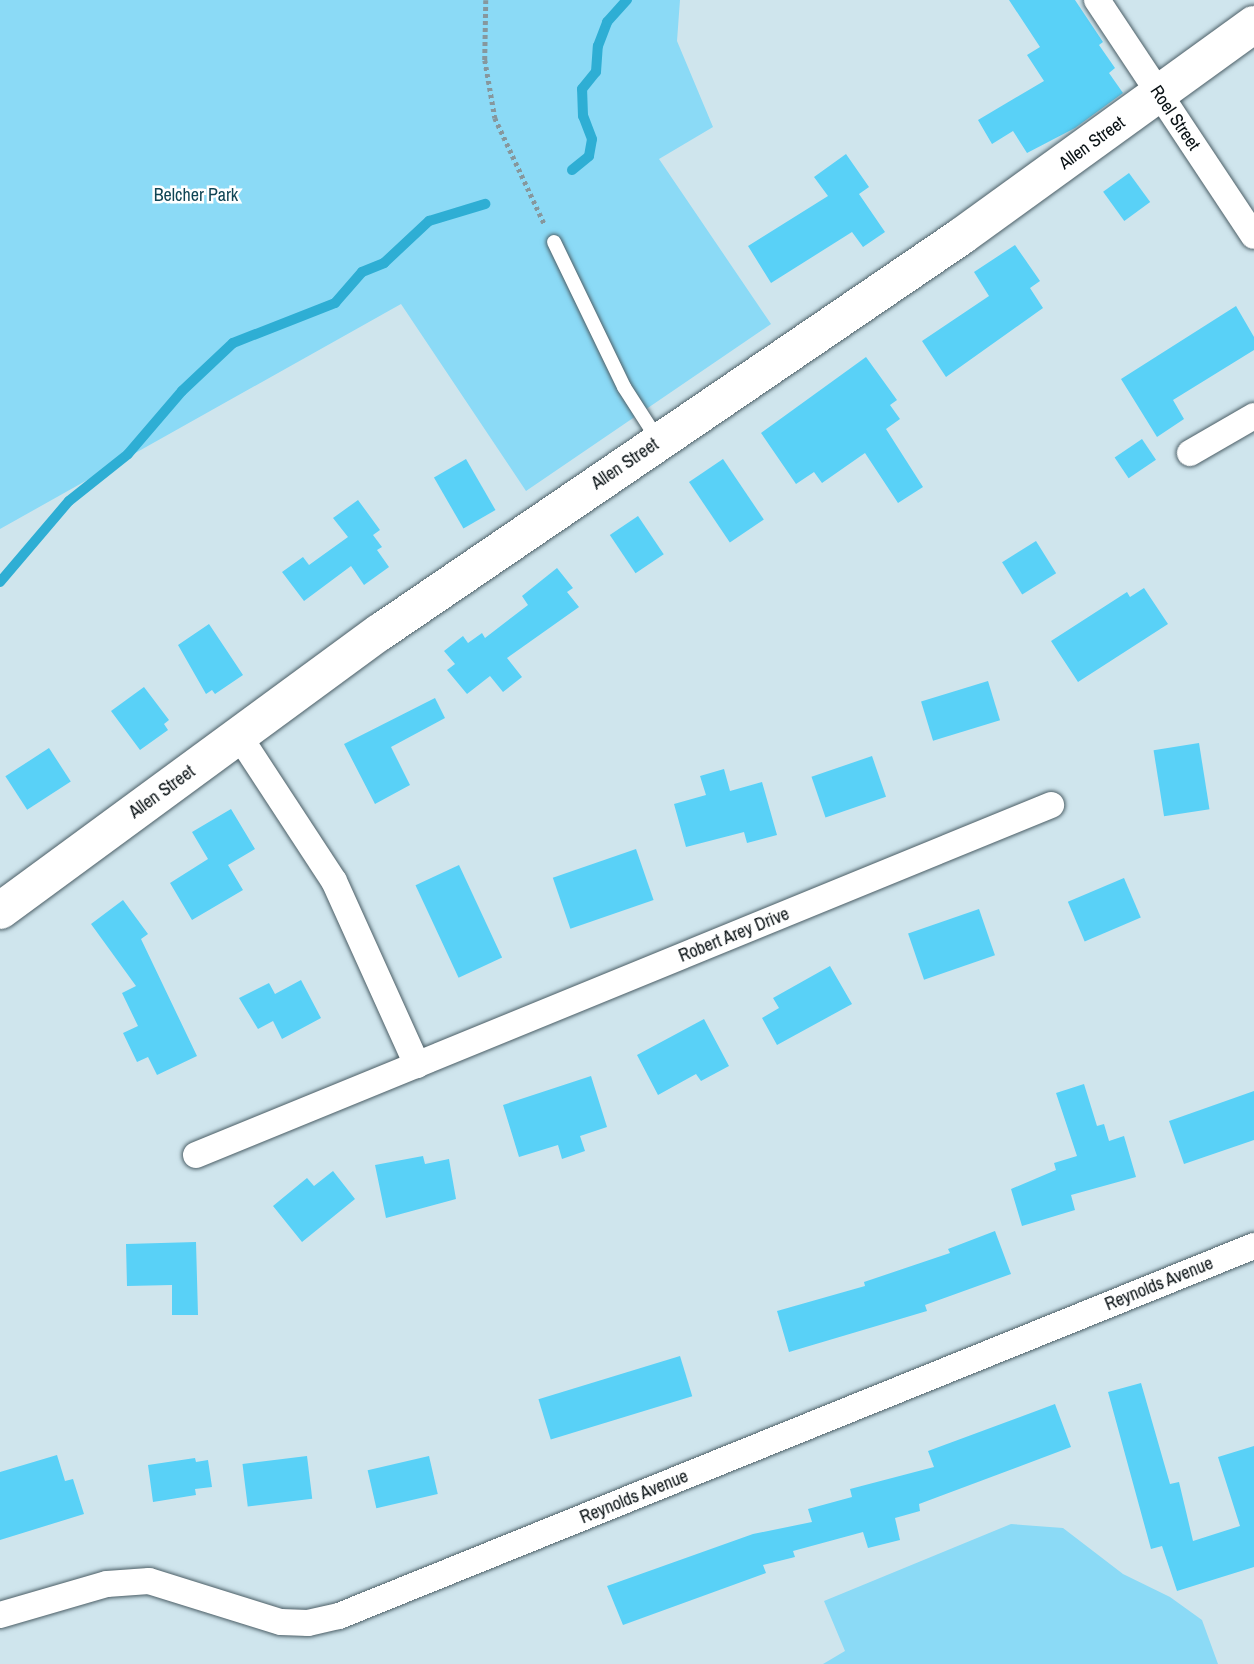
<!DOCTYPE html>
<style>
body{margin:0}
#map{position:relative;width:1254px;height:1664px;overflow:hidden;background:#cfe5ed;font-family:"Archivo Narrow",sans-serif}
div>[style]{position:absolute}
.green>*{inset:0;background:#8bdaf6}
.stream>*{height:10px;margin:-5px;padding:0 5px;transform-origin:5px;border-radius:5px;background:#2eaed4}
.building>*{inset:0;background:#59d1f7;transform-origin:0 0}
.path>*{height:4.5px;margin-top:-2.25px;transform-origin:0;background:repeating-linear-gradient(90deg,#86979d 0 3.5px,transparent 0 7px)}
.roads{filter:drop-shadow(0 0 2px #4b5e66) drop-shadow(0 0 2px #4b5e66)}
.lane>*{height:14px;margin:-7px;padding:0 7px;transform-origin:7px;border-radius:7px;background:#fff}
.street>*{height:26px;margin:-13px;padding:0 13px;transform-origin:13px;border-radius:13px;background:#fff}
.secondary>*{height:37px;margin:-18.5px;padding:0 18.5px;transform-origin:18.5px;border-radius:18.5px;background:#fff}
span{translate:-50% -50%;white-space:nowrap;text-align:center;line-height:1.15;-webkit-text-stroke:5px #fff;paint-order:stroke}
.street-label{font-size:18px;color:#091114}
.park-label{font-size:18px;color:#104555}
</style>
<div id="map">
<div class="green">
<i style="clip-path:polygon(0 0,680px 0,677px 41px,713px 127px,659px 159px,771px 324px,526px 491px,401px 304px,0 529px)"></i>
<i style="clip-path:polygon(1011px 1524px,1063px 1528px,1123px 1574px,1170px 1597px,1202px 1620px,1218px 1664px,823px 1664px,845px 1651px,824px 1601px)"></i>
</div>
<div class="stream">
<i style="left:572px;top:170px;width:22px;rotate:-39deg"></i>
<i style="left:589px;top:156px;width:17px;rotate:-80deg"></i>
<i style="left:592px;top:139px;width:25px;rotate:-111deg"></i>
<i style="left:583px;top:116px;width:27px;rotate:-92deg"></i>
<i style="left:582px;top:89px;width:22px;rotate:-51deg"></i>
<i style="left:596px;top:72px;width:26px;rotate:-86deg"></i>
<i style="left:598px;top:46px;width:26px;rotate:-69deg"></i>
<i style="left:607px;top:22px;width:30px;rotate:-48deg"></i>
<i style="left:0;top:582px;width:106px;rotate:-49.6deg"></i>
<i style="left:69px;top:501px;width:75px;rotate:-38.5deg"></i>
<i style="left:128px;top:454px;width:83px;rotate:-49.4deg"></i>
<i style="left:182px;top:391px;width:70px;rotate:-43.3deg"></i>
<i style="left:233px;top:343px;width:110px;rotate:-21.4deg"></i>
<i style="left:335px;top:303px;width:41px;rotate:-48.9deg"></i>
<i style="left:362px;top:272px;width:24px;rotate:-22deg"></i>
<i style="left:384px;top:263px;width:62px;rotate:-43deg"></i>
<i style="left:429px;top:221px;width:59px;rotate:-16.9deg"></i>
</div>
<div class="building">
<i style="clip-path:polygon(1009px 0,1075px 0,1103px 42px,1099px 45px,1115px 68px,1109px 73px,1123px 93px,1075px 128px,1027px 153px,1013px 131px,992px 144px,978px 120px,1044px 81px,1027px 55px,1040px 47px)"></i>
<i style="clip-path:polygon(846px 154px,869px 187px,859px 194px,885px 232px,863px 247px,852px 232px,771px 283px,748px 246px,828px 196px,814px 177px)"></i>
<i style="left:1129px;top:173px;width:36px;height:32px;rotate:54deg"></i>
<i style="clip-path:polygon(1015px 245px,1040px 281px,1030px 288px,1043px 308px,946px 377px,922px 341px,989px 296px,974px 272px)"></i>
<i style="clip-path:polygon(1236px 306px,1254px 337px,1254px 350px,1173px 400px,1184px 419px,1157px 437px,1121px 379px)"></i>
<i style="clip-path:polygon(866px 357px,897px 400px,890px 405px,900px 419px,886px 429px,923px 487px,898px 503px,865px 453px,822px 483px,814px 472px,796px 484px,761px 433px)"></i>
<i style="left:1142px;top:439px;width:25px;height:33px;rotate:56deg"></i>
<i style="left:466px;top:459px;width:59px;height:37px;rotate:60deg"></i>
<i style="left:723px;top:459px;width:73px;height:41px;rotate:56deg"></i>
<i style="clip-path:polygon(358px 500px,380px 530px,373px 535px,382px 547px,377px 550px,389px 567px,364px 585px,351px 566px,304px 601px,282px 572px,303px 557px,309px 565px,348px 537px,333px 518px)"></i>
<i style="left:638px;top:516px;width:46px;height:34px;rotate:56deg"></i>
<i style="left:1036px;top:541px;width:38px;height:40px;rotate:58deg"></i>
<i style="clip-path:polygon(557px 568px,573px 588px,567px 592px,579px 607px,507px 658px,522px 677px,503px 692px,490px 676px,467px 694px,447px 670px,455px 664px,444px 651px,463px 636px,468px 643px,482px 633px,485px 638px,528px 605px,522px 596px)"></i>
<i style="clip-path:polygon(1144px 588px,1168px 624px,1078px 682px,1051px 641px,1127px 592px,1130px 597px)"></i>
<i style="clip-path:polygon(209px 624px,243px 675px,215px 694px,212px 690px,206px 694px,178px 645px)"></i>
<i style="left:988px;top:681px;width:41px;height:70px;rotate:73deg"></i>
<i style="clip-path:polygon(144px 687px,169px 720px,164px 724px,168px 730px,140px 750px,111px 711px)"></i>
<i style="clip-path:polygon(435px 698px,445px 718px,391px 747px,410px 785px,375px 804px,344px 744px)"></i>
<i style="left:1199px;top:743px;width:67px;height:46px;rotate:81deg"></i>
<i style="left:49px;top:748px;width:40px;height:52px;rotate:57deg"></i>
<i style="left:872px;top:756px;width:43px;height:64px;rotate:71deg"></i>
<i style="clip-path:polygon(724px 769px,730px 791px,762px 782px,777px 835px,747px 843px,744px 832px,686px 847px,674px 804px,706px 795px,700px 776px)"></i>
<i style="clip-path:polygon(231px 809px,255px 849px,228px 865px,243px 890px,192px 920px,170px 883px,208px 859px,192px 832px)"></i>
<i style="left:636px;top:849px;width:54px;height:88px;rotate:71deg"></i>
<i style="left:459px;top:865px;width:102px;height:48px;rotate:65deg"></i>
<i style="left:1124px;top:878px;width:43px;height:61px;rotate:67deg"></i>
<i style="clip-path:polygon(123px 900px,148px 934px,141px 939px,197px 1056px,157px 1075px,148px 1057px,137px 1062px,123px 1033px,138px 1026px,122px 993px,136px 986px,91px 924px)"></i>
<i style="left:979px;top:909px;width:49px;height:75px;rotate:71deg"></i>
<i style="clip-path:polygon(830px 966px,852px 1004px,777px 1045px,762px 1018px,779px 1008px,773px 998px)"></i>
<i style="clip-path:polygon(301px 980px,321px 1018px,282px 1039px,273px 1021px,258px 1029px,239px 998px,269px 983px,275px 994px)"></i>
<i style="clip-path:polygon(704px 1019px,729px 1066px,701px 1081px,696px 1074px,658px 1095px,637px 1055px)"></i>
<i style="clip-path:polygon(591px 1076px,607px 1127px,580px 1136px,585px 1151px,562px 1159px,558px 1145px,519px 1157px,503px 1105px)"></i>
<i style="clip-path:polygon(1084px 1084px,1097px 1126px,1104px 1124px,1109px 1141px,1124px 1136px,1136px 1177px,1071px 1195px,1075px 1210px,1022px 1226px,1011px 1189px,1056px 1170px,1054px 1163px,1077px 1156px,1056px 1093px)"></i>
<i style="clip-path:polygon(1254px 1091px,1254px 1140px,1184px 1164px,1169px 1121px)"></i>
<i style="clip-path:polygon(423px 1156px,425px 1164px,449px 1159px,456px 1199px,386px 1218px,375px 1165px)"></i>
<i style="clip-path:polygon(333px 1171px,355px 1199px,302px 1242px,273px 1206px,307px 1178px,314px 1186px)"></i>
<i style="clip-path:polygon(995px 1231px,1011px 1274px,925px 1305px,927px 1311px,789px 1352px,777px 1311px,865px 1286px,864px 1282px,950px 1253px,948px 1249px)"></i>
<i style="clip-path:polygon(196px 1242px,198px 1315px,172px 1315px,172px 1285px,127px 1286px,126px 1244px)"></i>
<i style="left:680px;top:1356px;width:42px;height:148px;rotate:73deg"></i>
<i style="clip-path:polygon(1141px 1383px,1170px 1484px,1179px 1482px,1193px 1541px,1240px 1526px,1218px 1457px,1254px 1446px,1254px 1567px,1177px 1591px,1162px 1546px,1151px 1549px,1108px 1392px)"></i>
<i style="clip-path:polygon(1055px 1404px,1071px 1447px,919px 1504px,920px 1511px,895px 1518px,900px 1540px,868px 1548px,863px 1532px,793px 1551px,795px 1557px,763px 1565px,766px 1573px,623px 1625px,607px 1586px,753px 1534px,812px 1522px,808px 1509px,852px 1497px,850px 1489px,934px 1467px,928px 1451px)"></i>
<i style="clip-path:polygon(57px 1455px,65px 1481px,73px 1479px,84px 1514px,0 1540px,0 1472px)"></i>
<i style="left:307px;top:1456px;width:43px;height:65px;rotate:83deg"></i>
<i style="left:429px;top:1456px;width:39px;height:63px;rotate:77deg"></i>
<i style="clip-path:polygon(195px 1458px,196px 1462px,208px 1460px,212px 1487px,195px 1489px,196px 1495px,153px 1502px,148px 1465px)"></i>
</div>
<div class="path">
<i style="left:486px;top:0;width:60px;rotate:91deg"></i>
<i style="left:485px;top:60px;width:59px;rotate:80.2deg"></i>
<i style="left:495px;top:118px;width:116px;rotate:65deg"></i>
</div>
<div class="roads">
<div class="lane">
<i style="left:554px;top:242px;width:161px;rotate:64.2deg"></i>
<i style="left:624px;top:387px;width:63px;rotate:57.3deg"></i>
</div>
<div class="street">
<i style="left:1097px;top:0;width:283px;rotate:56.4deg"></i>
<i style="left:1190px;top:453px;width:74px;rotate:-30deg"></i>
<i style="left:239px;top:736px;width:173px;rotate:56.8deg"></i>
<i style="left:334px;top:881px;width:202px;rotate:65.7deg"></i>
<i style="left:196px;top:1155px;width:924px;rotate:-22.26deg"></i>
<i style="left:0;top:1615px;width:111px;rotate:-16.2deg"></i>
<i style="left:107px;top:1584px;width:42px;rotate:-4.1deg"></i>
<i style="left:149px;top:1581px;width:138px;rotate:17.3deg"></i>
<i style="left:281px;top:1622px;width:27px;rotate:2deg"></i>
<i style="left:308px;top:1623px;width:32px;rotate:-13deg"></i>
<i style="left:339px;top:1616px;width:987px;rotate:-22.02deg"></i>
</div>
<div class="secondary">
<i style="left:0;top:910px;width:470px;rotate:-36.3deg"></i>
<i style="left:379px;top:632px;width:705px;rotate:-34.25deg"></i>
<i style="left:962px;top:235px;width:360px;rotate:-35.9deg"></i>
</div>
</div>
<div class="street-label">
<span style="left:1175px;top:118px;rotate:56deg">Roel Street</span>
<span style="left:1092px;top:143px;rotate:-36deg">Allen Street</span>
<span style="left:625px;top:464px;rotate:-34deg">Allen Street</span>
<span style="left:162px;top:792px;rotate:-36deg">Allen Street</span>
<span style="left:734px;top:935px;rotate:-22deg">Robert Arey Drive</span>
<span style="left:1159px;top:1284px;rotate:-22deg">Reynolds Avenue</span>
<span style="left:634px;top:1497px;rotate:-22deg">Reynolds Avenue</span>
</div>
<div class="park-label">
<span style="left:196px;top:195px">Belcher Park</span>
</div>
</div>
